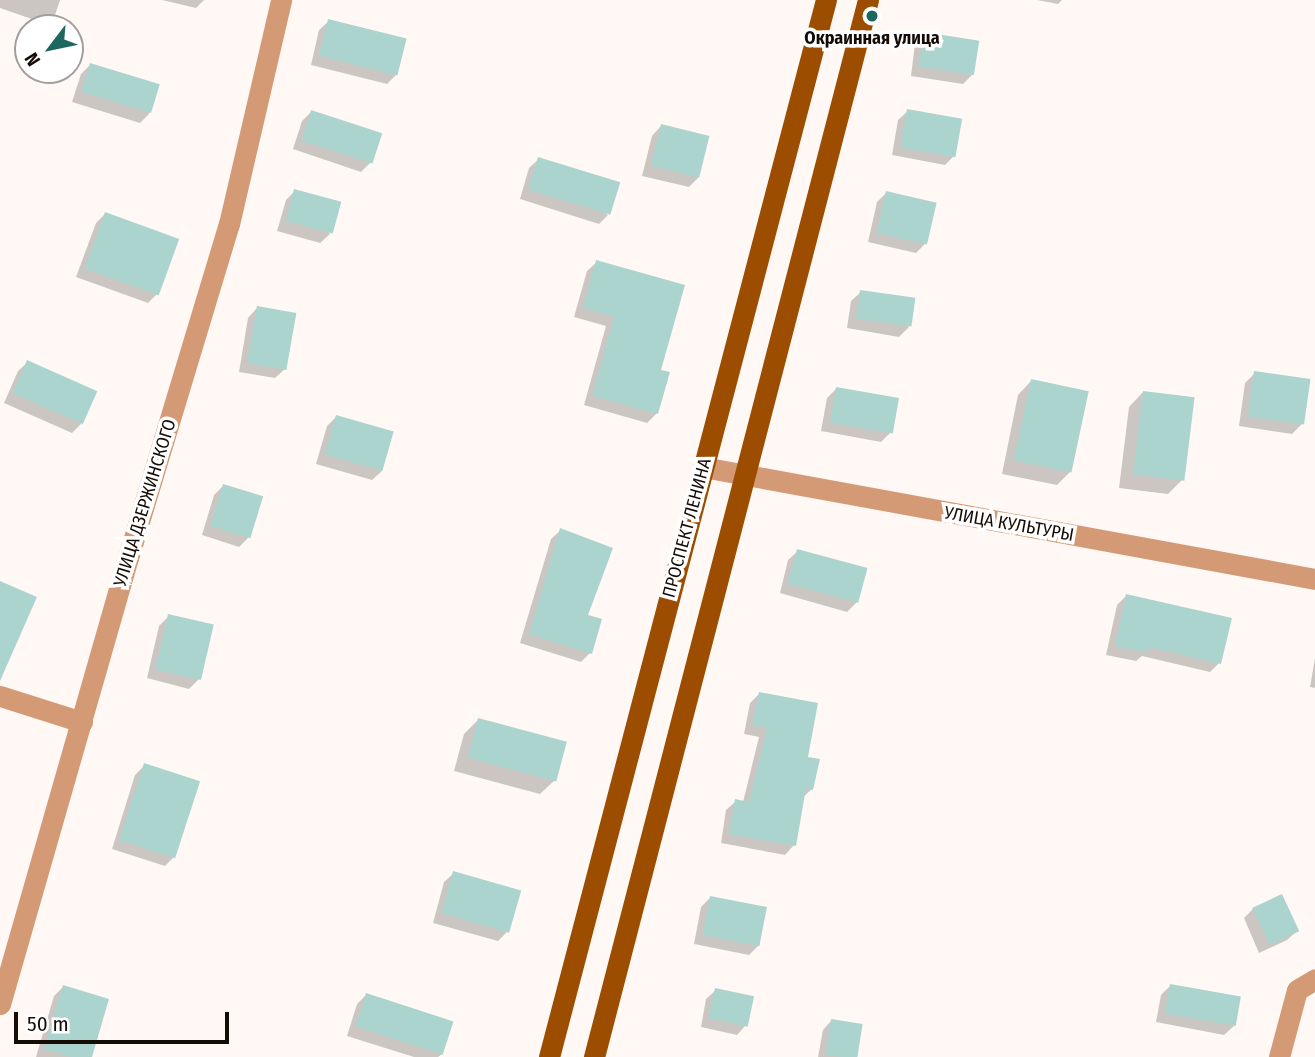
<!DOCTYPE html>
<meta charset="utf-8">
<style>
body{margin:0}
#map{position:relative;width:1315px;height:1057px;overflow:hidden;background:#fff8f4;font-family:"Fira Sans Condensed",sans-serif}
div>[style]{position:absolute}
.shadow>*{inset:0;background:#0003}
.building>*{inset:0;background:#acd4ce;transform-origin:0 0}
.minor>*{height:21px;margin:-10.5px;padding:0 10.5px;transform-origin:10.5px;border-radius:10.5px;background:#d39a75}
.major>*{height:21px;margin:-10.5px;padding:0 10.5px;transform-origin:10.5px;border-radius:10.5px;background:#9c4d00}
.dots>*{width:19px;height:19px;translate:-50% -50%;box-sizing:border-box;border:4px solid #fff;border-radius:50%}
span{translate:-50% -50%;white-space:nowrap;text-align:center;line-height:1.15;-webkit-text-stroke:7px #fff;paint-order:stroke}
.poi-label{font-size:18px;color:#160c06;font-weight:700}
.street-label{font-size:18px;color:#160c06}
.north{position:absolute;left:14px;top:14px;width:70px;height:70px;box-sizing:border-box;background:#fff;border:2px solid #a29e9b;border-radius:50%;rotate:238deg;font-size:19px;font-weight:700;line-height:28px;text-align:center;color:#160c06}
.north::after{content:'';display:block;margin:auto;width:24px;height:32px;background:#1d6760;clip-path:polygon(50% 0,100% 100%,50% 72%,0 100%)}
.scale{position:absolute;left:14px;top:1012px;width:215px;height:32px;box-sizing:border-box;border:4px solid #160c06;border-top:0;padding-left:9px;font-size:21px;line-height:24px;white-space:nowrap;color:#160c06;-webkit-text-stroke:5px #fff;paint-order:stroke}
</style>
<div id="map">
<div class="shadow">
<i style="clip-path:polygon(0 0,60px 0,55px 15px,46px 24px,0 8px)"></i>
<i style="clip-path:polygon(162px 0,204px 0,196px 8px)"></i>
<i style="clip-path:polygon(1037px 0,1062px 0,1058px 4px)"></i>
<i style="clip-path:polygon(329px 21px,396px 75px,387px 84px,311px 65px,319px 30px)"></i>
<i style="clip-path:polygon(925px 34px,972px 75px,963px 84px,911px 76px,915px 43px)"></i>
<i style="clip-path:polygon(90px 65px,158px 86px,149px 114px,140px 123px,72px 102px,81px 74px)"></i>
<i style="clip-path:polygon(908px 111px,954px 156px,945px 165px,892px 155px,898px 120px)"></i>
<i style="clip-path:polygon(311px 112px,371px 162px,361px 172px,293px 149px,302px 121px)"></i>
<i style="clip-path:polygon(661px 126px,698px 178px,689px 187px,642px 176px,652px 136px)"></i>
<i style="clip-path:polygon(539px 159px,608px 215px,599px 224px,520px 199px,529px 168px)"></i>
<i style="clip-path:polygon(295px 191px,330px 234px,320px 243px,277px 231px,286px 200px)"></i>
<i style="clip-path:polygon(886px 193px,926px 243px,916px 253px,868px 242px,877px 202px)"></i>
<i style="clip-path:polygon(105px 214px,157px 294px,148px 303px,76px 277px,96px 223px)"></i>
<i style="clip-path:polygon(597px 262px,659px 371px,657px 413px,647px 423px,584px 405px,606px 326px,574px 317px,587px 271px)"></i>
<i style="clip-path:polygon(861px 292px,909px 327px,899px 337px,847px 328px,851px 301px)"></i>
<i style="clip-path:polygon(257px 308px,285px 369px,275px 378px,239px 372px,248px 318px)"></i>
<i style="clip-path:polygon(28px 362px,81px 424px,72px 433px,4px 403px,18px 371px)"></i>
<i style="clip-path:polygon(1255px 373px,1302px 424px,1292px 434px,1239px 426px,1245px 383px)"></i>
<i style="clip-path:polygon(1032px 380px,1071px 471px,1057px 485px,1002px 474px,1018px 395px)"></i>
<i style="clip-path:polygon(836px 389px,891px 432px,881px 442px,821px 431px,827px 398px)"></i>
<i style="clip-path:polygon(1143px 392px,1182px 480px,1168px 494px,1119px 488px,1129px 407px)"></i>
<i style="clip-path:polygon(336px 417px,382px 471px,372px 480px,316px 464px,327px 426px)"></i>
<i style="clip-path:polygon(223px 486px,248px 538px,239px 547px,202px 535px,214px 495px)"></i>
<i style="clip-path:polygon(561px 530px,586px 616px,590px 653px,581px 662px,520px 643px,551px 539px)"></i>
<i style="clip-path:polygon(798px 551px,857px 602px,847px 612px,780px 593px,788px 560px)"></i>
<i style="clip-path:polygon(1126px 596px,1219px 663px,1210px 672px,1142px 656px,1136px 661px,1106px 655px,1117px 605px)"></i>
<i style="clip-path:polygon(169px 616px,199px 679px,189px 689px,147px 678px,159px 626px)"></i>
<i style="clip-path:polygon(1315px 658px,1315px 688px,1310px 687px)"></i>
<i style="clip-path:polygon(759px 694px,806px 758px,812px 789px,802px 798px,794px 845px,785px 855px,721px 843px,726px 810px,736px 801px,743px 802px,759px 737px,744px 734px,750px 703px)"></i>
<i style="clip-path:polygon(478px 720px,555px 780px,540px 794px,454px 771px,464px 734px)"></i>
<i style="clip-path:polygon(145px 765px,175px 856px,165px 866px,112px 849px,135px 775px)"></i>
<i style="clip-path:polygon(454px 873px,507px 932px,498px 941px,433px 923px,444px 882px)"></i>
<i style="clip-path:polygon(710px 898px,758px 946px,749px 955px,694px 944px,701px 907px)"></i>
<i style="clip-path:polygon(1253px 909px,1297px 931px,1287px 940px,1259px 953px,1244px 918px)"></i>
<i style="clip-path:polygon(1170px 986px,1234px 1026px,1224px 1035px,1156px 1022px,1161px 995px)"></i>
<i style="clip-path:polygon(63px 987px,90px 1057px,36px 1057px,54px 996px)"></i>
<i style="clip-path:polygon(716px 990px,746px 1025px,737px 1035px,701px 1027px,706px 999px)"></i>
<i style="clip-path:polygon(366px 995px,442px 1054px,438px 1057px,414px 1057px,347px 1036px,357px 1004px)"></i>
<i style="clip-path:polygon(832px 1020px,861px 1026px,855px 1057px,818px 1057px,823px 1030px)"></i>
</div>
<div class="building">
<i style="left:328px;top:19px;width:81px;height:38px;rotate:14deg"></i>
<i style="left:924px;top:32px;width:56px;height:35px;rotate:9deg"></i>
<i style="left:90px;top:63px;width:73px;height:30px;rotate:17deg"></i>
<i style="left:907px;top:109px;width:56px;height:39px;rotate:10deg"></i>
<i style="left:311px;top:110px;width:75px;height:32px;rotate:18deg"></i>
<i style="left:661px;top:124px;width:50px;height:43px;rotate:14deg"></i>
<i style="left:538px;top:157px;width:86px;height:34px;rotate:17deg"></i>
<i style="left:294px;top:189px;width:49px;height:33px;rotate:15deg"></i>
<i style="left:886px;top:191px;width:52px;height:43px;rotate:13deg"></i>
<i style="left:105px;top:212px;width:79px;height:60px;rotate:20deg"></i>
<i style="clip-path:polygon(596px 260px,685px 285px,661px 370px,670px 372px,658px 414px,592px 396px,614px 317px,583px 308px)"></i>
<i style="left:860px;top:290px;width:56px;height:29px;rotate:8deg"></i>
<i style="left:257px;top:306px;width:40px;height:58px;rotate:10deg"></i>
<i style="left:27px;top:360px;width:77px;height:36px;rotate:24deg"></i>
<i style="left:1254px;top:371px;width:57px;height:46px;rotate:8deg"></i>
<i style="left:1031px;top:379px;width:59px;height:83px;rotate:12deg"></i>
<i style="left:836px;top:387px;width:64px;height:36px;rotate:10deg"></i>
<i style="left:1143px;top:391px;width:52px;height:84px;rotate:7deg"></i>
<i style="left:336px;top:415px;width:60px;height:41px;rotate:16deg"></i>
<i style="left:223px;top:484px;width:42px;height:44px;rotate:17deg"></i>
<i style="clip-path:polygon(560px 528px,613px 548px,588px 615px,602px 619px,592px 654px,529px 634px)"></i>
<i style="left:797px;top:549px;width:73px;height:36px;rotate:15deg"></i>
<i style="clip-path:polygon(0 581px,37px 597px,0 681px)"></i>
<i style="clip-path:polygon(1126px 594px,1232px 618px,1221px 664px,1149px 647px,1147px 653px,1115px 646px)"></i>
<i style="left:168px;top:614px;width:47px;height:57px;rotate:13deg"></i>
<i style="clip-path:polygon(759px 692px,818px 703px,808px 757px,820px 759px,813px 790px,806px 788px,796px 846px,729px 834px,735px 799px,749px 802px,767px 728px,752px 725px)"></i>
<i style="left:478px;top:718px;width:92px;height:41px;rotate:15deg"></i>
<i style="left:144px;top:763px;width:59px;height:81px;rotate:18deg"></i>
<i style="left:453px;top:871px;width:71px;height:44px;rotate:16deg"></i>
<i style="left:1282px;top:894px;width:41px;height:33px;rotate:65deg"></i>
<i style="left:710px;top:896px;width:58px;height:40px;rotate:11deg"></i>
<i style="left:1170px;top:984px;width:72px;height:30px;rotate:10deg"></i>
<i style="clip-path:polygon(63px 985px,109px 999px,92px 1057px,71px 1057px,44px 1049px)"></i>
<i style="left:715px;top:988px;width:40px;height:31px;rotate:12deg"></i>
<i style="left:366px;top:993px;width:92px;height:35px;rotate:18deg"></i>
<i style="left:831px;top:1019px;width:32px;height:36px;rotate:9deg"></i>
</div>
<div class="minor">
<i style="left:703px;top:467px;width:622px;rotate:10.37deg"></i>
<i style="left:0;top:696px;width:86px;rotate:17.6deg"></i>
<i style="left:0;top:1004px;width:464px;rotate:-74deg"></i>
<i style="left:128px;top:558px;width:349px;rotate:-73.2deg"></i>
<i style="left:229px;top:224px;width:230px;rotate:-76.9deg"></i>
<i style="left:1279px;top:1057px;width:69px;rotate:-75deg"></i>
<i style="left:1297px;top:990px;width:21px;rotate:-31deg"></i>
</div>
<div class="major">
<i style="left:549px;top:1057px;width:1093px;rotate:-75.32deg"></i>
<i style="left:594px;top:1057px;width:1092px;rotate:-75.47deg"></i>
</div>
<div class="dots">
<i style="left:872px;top:16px;background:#1d6760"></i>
</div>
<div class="poi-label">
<span style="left:872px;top:38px">Окраинная улица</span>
</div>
<div class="street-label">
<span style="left:145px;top:503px;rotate:-73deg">УЛИЦА ДЗЕРЖИНСКОГО</span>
<span style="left:1009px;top:524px;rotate:10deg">УЛИЦА КУЛЬТУРЫ</span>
<span style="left:687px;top:528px;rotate:-75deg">ПРОСПЕКТ ЛЕНИНА</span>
</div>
<div class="north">N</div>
<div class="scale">50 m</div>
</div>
